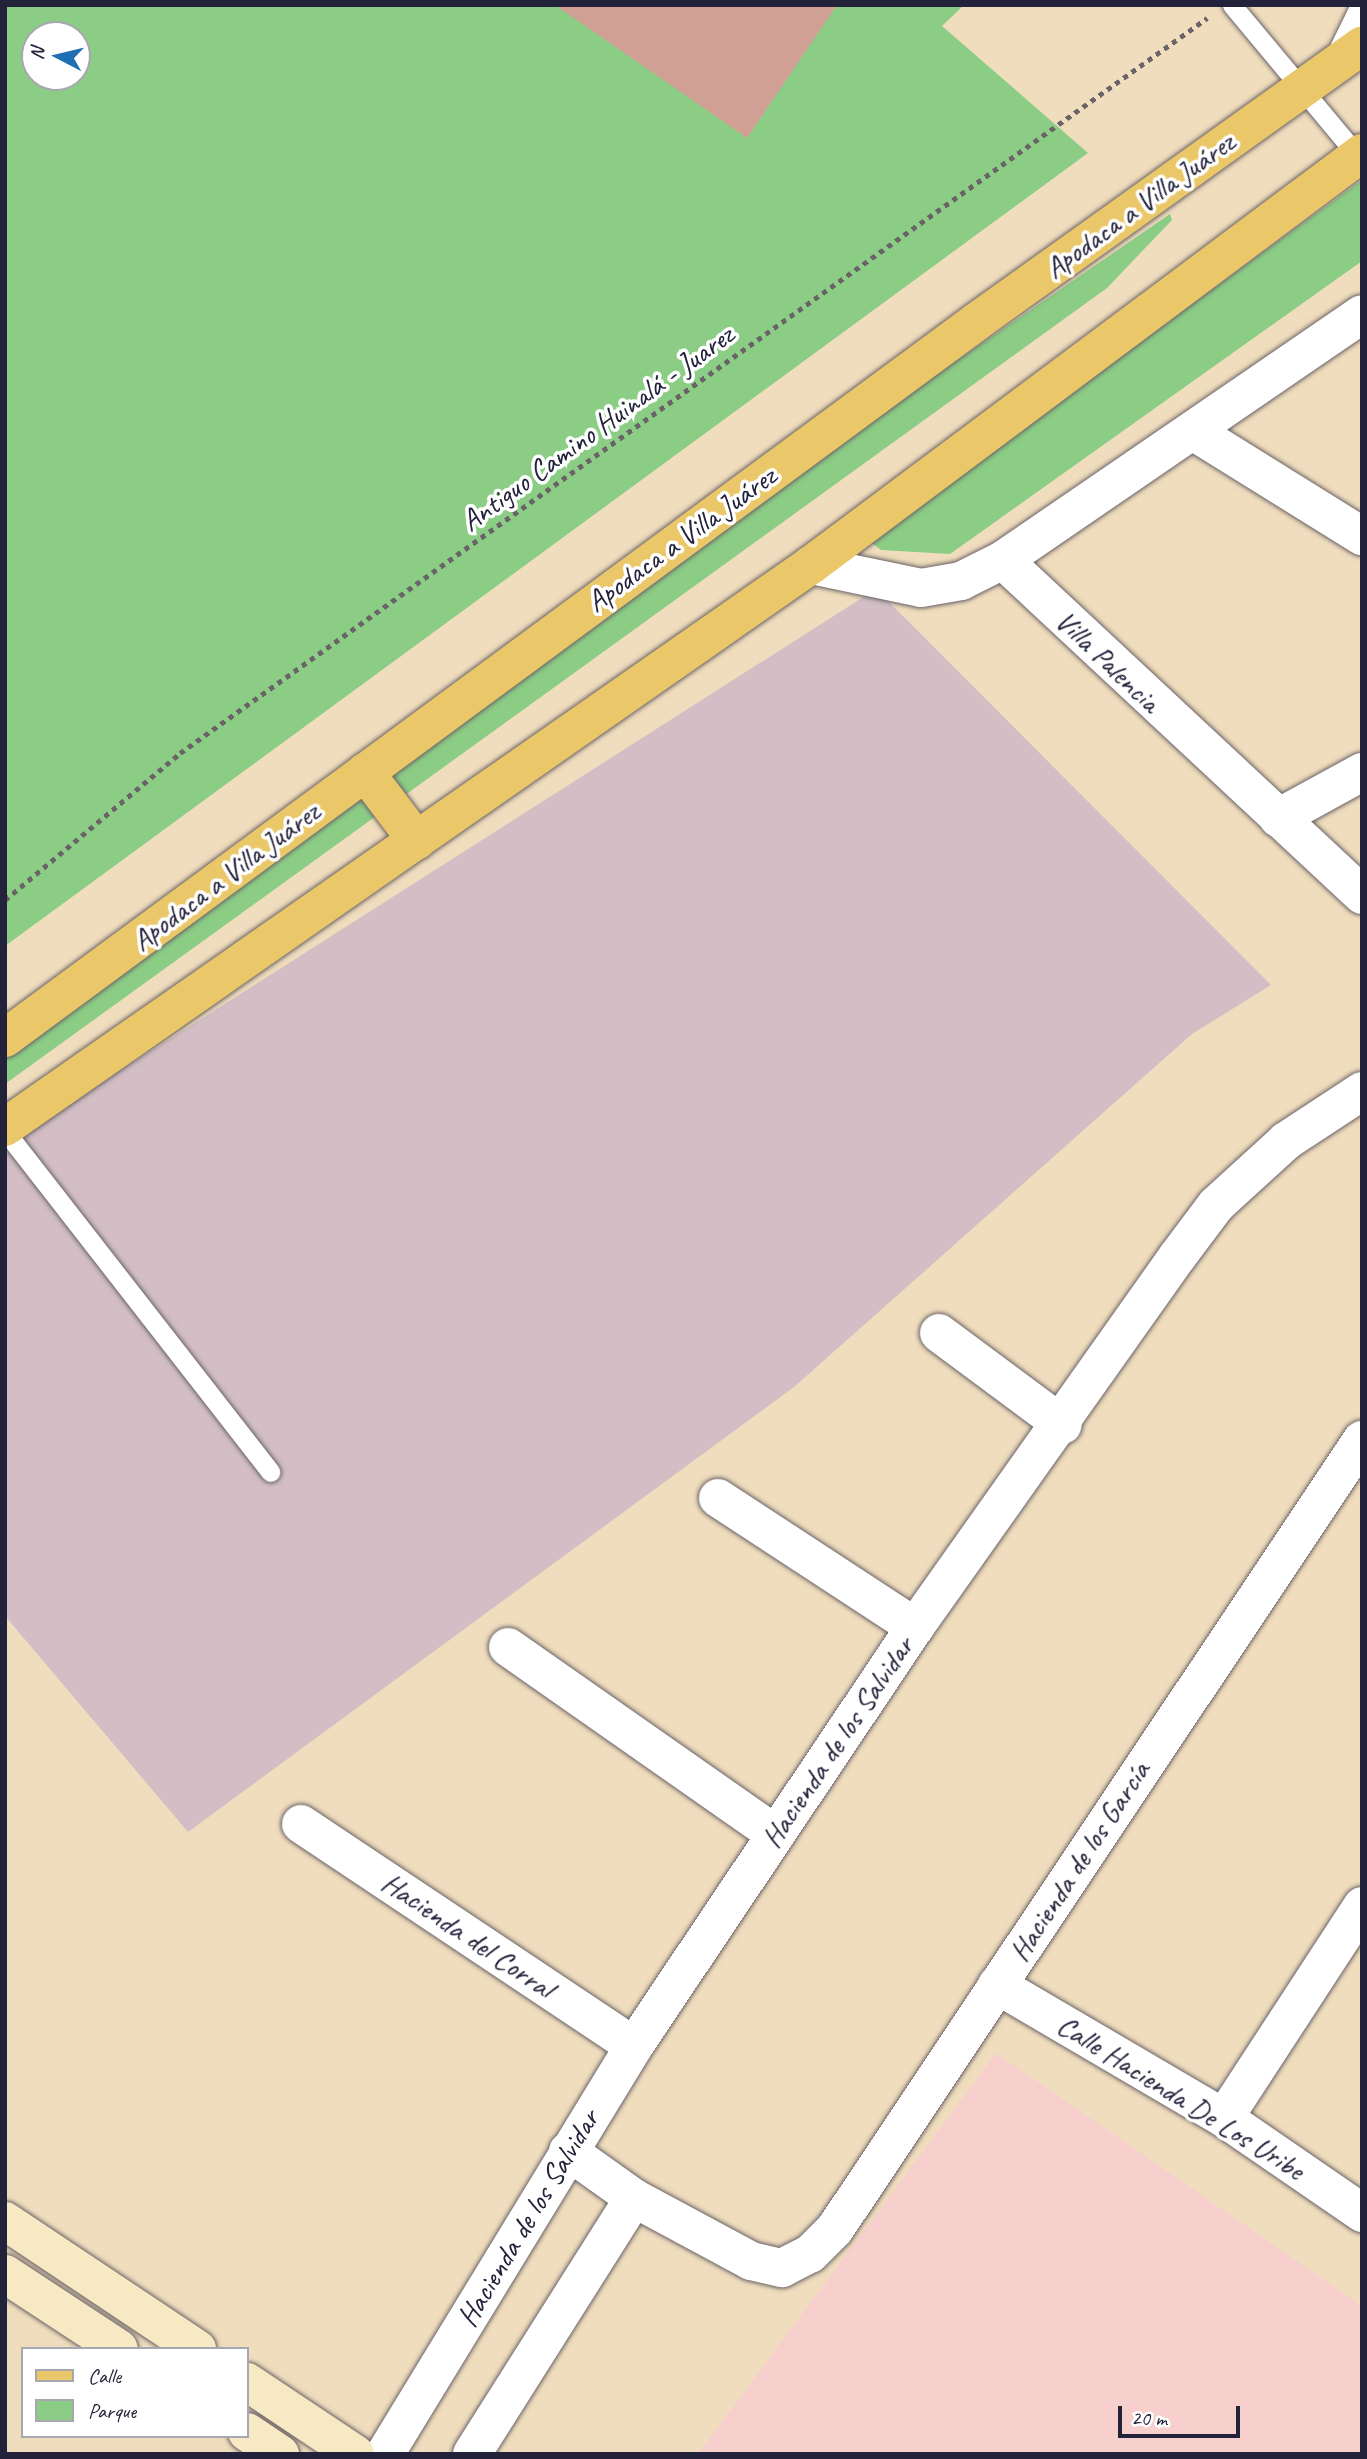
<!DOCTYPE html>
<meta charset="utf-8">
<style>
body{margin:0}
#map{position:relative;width:1367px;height:2459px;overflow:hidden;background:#f0ddbd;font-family:Caveat,sans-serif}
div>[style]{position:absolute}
.built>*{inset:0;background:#f7d0ce}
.industrial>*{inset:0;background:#d2bec4}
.green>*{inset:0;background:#8ccd85}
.building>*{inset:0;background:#d1a094}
.path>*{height:4.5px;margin-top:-2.25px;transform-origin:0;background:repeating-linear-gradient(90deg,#6a6368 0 5px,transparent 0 10px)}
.roads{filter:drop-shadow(0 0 2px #6a6368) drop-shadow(0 0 2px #6a6368)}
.service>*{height:19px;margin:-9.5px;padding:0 9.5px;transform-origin:9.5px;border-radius:9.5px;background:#fff}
.minor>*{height:38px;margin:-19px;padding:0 19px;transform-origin:19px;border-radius:19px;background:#fff}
.secondary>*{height:38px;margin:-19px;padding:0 19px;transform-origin:19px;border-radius:19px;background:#f7e9c3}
.primary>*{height:38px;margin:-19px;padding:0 19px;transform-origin:19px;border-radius:19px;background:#eac769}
span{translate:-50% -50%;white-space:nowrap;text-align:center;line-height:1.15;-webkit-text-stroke:7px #fff;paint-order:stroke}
.street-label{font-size:30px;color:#22223b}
.frame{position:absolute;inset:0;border:7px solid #22223b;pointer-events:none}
.legend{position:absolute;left:21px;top:2347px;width:228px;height:91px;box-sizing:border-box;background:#fff;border:2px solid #a7a7b1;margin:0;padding:9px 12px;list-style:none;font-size:21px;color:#22223b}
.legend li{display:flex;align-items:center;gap:14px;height:35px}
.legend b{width:35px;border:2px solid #a7a7b1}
.north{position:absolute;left:21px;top:21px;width:70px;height:70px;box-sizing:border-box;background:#fff;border:2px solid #a7a7b1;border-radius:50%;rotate:277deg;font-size:19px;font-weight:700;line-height:28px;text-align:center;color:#22223b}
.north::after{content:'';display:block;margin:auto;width:24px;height:32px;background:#1f6fb2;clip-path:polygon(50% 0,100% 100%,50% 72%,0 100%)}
.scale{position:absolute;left:1118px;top:2406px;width:122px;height:32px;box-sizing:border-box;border:4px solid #22223b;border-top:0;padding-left:9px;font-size:21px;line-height:24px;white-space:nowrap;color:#22223b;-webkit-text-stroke:5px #fff;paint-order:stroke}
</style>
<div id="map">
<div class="built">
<i style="clip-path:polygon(996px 2053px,1362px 2306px,1362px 2454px,698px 2454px)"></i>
</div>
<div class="industrial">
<i style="clip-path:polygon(876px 589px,1271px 985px,1192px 1034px,794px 1387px,188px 1832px,5px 1616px,5px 1144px)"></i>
</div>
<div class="green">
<i style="clip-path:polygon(evenodd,5px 5px,964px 5px,942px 26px,1088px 153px,5px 946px,5px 5px,35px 35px,77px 35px,77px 77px,35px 77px,35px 35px)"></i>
<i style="clip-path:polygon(1362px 180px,1362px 261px,950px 554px,881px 550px,868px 540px)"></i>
<i style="clip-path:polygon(1170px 214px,1172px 220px,1107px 288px,5px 1084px,5px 1048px,936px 375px)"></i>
</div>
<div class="building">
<i style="clip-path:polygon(555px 5px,837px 5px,747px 138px)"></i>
</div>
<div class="path">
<i style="left:5px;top:900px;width:229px;rotate:-40deg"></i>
<i style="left:180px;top:753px;width:1263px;rotate:-35.59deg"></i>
</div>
<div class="roads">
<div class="service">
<i style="left:1232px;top:5px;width:197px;rotate:50.2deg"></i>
<i style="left:1336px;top:54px;width:55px;rotate:-63.9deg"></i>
<i style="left:5px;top:1131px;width:432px;rotate:52.1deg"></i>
</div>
<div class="minor">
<i style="left:1193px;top:431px;width:199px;rotate:31.9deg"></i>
<i style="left:1003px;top:560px;width:435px;rotate:-34.4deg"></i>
<i style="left:811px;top:565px;width:112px;rotate:11.8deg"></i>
<i style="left:921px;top:588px;width:41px;rotate:-9.9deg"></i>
<i style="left:961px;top:581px;width:47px;rotate:-26.6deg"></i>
<i style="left:1003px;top:560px;width:491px;rotate:43deg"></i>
<i style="left:1278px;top:818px;width:96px;rotate:-28.7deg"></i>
<i style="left:939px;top:1333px;width:154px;rotate:36.6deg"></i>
<i style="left:718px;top:1498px;width:235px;rotate:33.2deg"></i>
<i style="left:508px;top:1647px;width:326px;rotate:35deg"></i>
<i style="left:301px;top:1824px;width:400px;rotate:33.7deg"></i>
<i style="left:997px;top:1985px;width:263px;rotate:30.4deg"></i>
<i style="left:1224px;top:2118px;width:168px;rotate:34.5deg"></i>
<i style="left:1224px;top:2118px;width:253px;rotate:-56.9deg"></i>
<i style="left:568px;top:2151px;width:81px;rotate:35.5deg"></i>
<i style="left:634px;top:2198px;width:133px;rotate:28.3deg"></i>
<i style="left:751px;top:2261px;width:32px;rotate:13deg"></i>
<i style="left:782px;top:2268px;width:31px;rotate:-27deg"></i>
<i style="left:810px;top:2254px;width:35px;rotate:-45deg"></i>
<i style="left:835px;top:2229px;width:949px;rotate:-56.26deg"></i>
<i style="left:385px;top:2454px;width:478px;rotate:-58.6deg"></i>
<i style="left:634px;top:2046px;width:505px;rotate:-56.15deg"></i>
<i style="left:915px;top:1627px;width:453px;rotate:-54.7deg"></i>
<i style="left:1177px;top:1257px;width:65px;rotate:-53.1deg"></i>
<i style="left:1216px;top:1205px;width:95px;rotate:-42.4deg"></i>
<i style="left:1286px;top:1141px;width:91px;rotate:-33.3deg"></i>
<i style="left:472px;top:2454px;width:303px;rotate:-57.7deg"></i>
</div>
<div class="secondary">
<i style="left:5px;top:2221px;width:231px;rotate:33.7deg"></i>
<i style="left:5px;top:2274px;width:136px;rotate:33.3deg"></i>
<i style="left:247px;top:2382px;width:130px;rotate:33.7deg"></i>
<i style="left:247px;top:2432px;width:40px;rotate:34deg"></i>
</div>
<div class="primary">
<i style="left:365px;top:772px;width:86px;rotate:53deg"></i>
<i style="left:5px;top:1038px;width:1206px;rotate:-36.4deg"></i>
<i style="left:976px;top:322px;width:475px;rotate:-35.6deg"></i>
<i style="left:5px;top:1127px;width:983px;rotate:-34.89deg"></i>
<i style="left:811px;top:565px;width:688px;rotate:-36.79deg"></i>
</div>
</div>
<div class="street-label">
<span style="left:1139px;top:205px;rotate:-36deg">Apodaca a Villa Juárez</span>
<span style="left:597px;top:428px;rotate:-36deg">Antiguo Camino Huinalá - Juarez</span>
<span style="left:681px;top:539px;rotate:-36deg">Apodaca a Villa Juárez</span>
<span style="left:1108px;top:661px;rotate:44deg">Villa Palencia</span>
<span style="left:225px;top:876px;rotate:-37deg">Apodaca a Villa Juárez</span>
<span style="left:837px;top:1742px;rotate:-56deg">Hacienda de los Salvidar</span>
<span style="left:1079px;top:1861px;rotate:-57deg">Hacienda de los García</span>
<span style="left:468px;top:1935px;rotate:34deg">Hacienda del Corral</span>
<span style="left:1181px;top:2097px;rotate:32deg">Calle Hacienda De Los Uribe</span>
<span style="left:528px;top:2218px;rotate:-59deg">Hacienda de los Salvidar</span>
</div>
<div class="frame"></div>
<ul class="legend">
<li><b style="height:9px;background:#eac769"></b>Calle</li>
<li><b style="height:19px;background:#8ccd85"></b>Parque</li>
</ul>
<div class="north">N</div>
<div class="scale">20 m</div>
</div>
